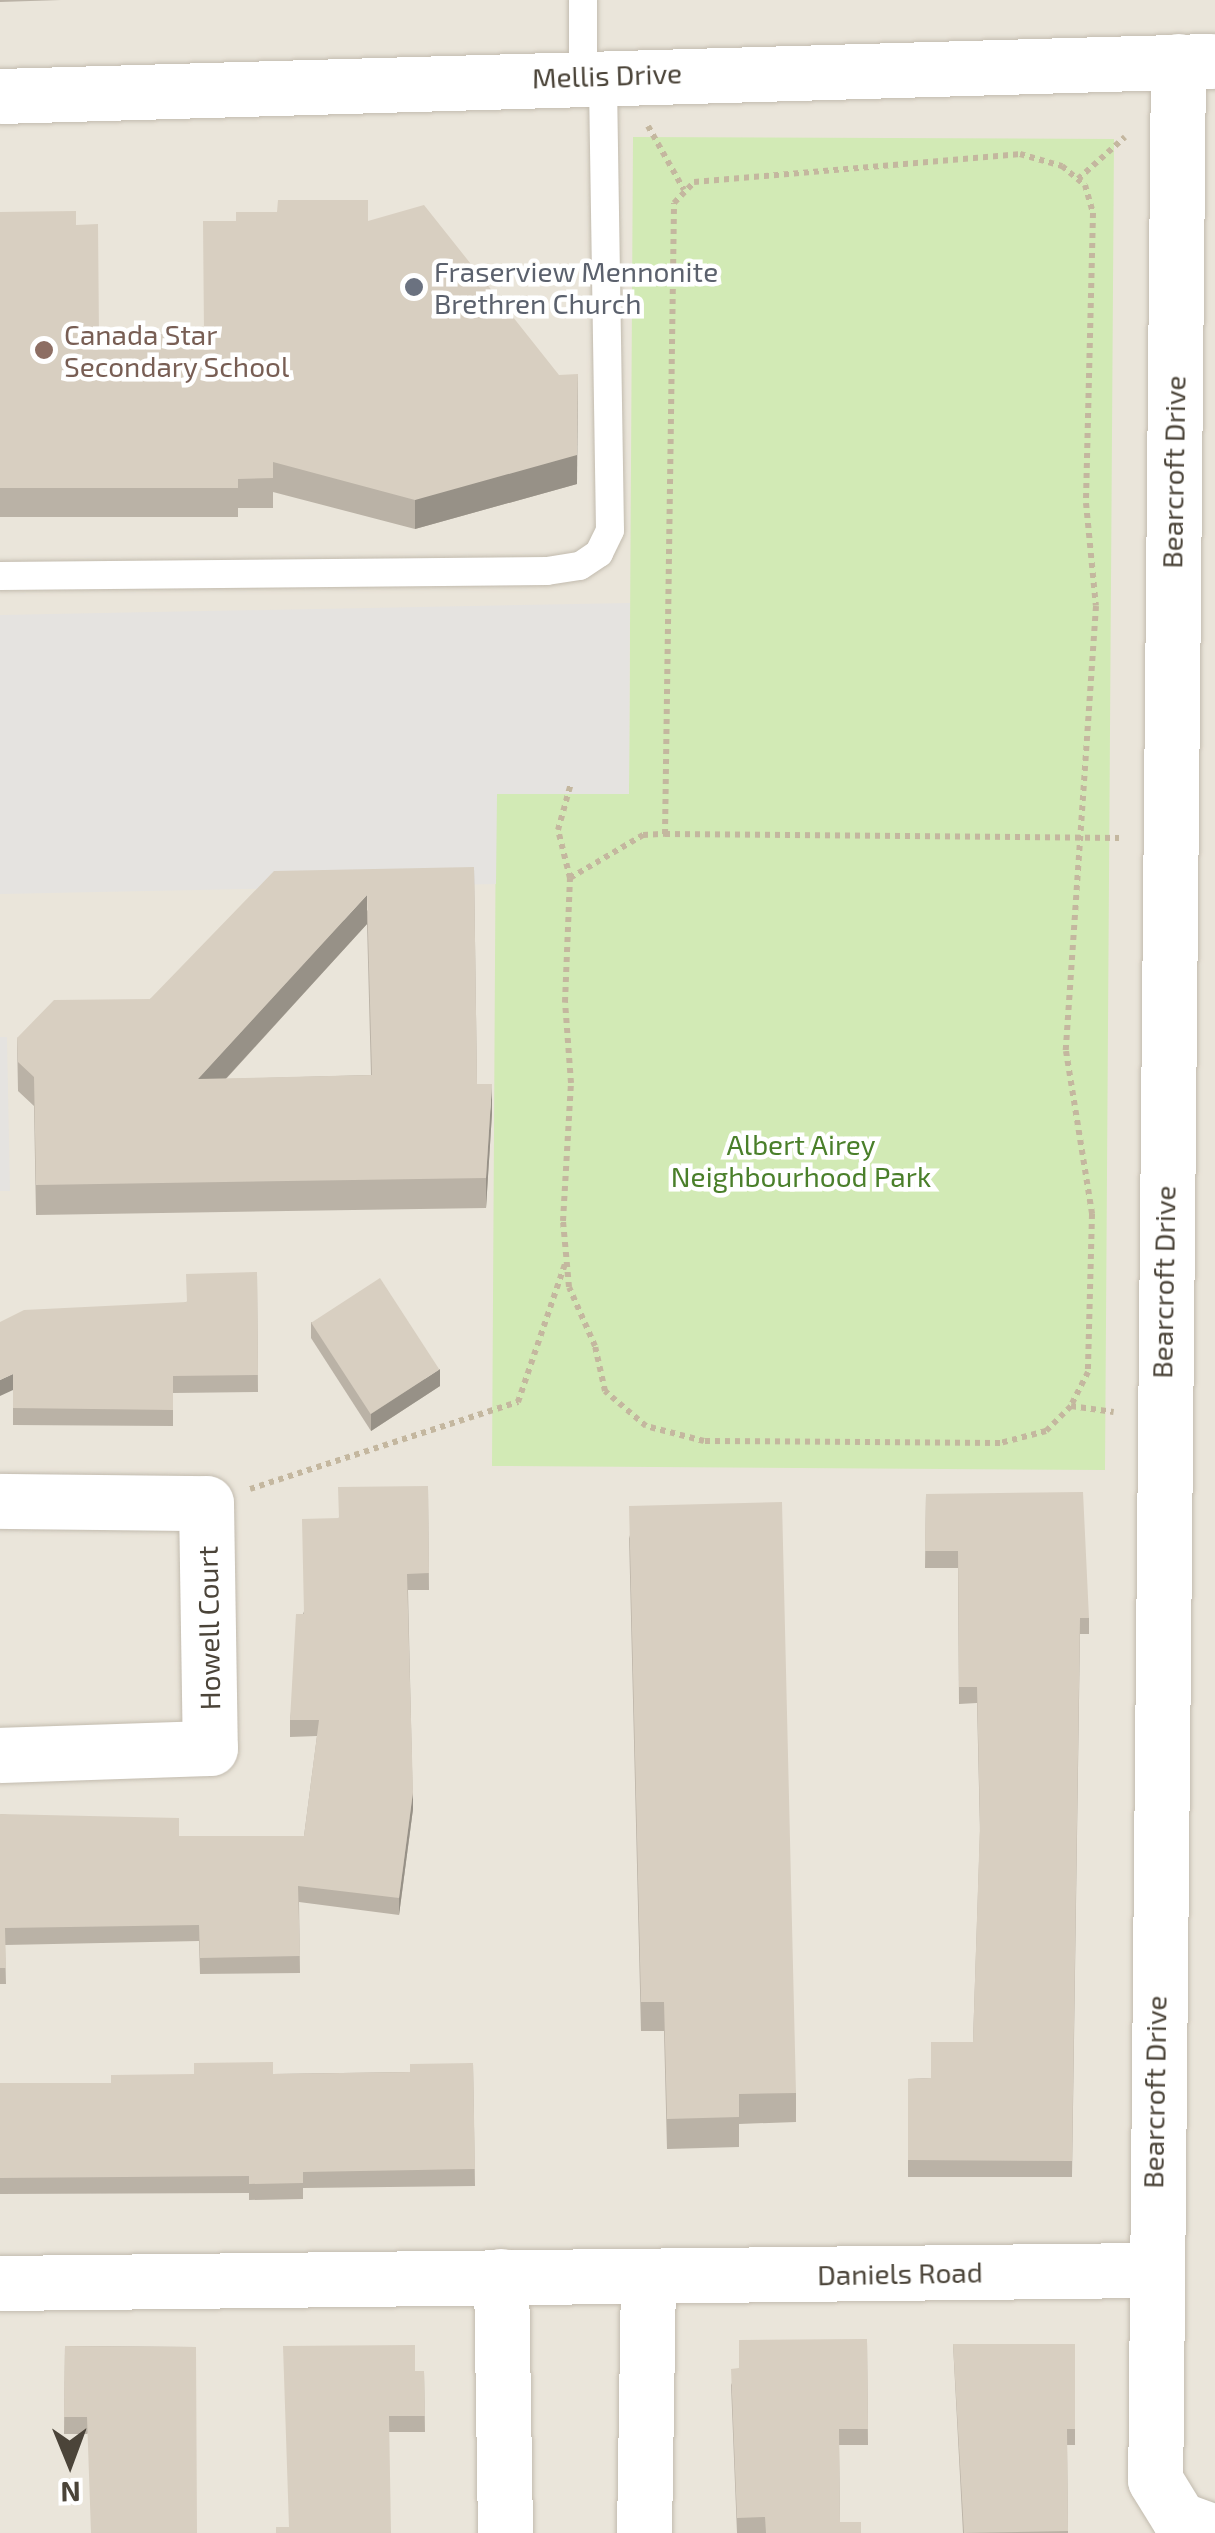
<!DOCTYPE html>
<style>
body{margin:0}
#map{position:relative;width:1215px;height:2533px;overflow:hidden;background:#f6f3ec;font-family:"Exo 2",sans-serif}
div>[style]{position:absolute}
.residential>*{inset:0;background:#eae5da;transform-origin:0 0}
.green>*{inset:0;background:#d2eab5}
.parking>*{inset:0;background:#e5e3e0}
.path>*{height:6px;margin-top:-3px;transform-origin:0;background:repeating-linear-gradient(90deg,#c4b79f 0 5px,transparent 0 10px)}
.roads{filter:drop-shadow(0 0 2px #c2bbae) drop-shadow(0 0 2px #c2bbae)}
.lane>*{height:28px;margin:-14px;padding:0 14px;transform-origin:14px;border-radius:14px;background:#fff}
.street>*{height:55px;margin:-27.5px;padding:0 27.5px;transform-origin:27.5px;border-radius:27.5px;background:#fff}
.wall>*{inset:0;background:#bab2a6}
.shaded-wall>*{inset:0;background:#979187}
.building>*{inset:0;background:#d8cfc1;transform-origin:0 0}
.dots>*{width:28px;height:28px;translate:-50% -50%;box-sizing:border-box;border:5px solid #fff;border-radius:50%}
span{translate:-50% -50%;white-space:nowrap;text-align:center;line-height:1.15;-webkit-text-stroke:9px #fff;paint-order:stroke}
.street-label{font-size:28px;color:#4b4439}
.worship-label{font-size:28px;color:#5b616d}
.left{translate:0 -50%;text-align:left}
.education-label{font-size:28px;color:#785e54}
.park-label{font-size:28px;color:#4a7f2a}
.north{position:absolute;left:20px;top:2413px;width:100px;height:100px;-webkit-text-stroke:8px #fff;paint-order:stroke;rotate:179deg;font-size:28px;font-weight:700;line-height:40px;text-align:center;color:#4b4439}
.north::after{content:'';display:block;margin:auto;width:35px;height:45px;background:#4b4439;clip-path:polygon(50% 0,100% 100%,50% 72%,0 100%)}
</style>
<div id="map">
<div class="residential">
<i style="left:0;top:0;width:1215px;height:2533px"></i>
</div>
<div class="green">
<i style="clip-path:polygon(633px 137px,1114px 139px,1105px 1470px,492px 1466px,496px 794px,629px 794px)"></i>
</div>
<div class="parking">
<i style="clip-path:polygon(630px 603px,629px 794px,497px 794px,496px 884px,0 894px,0 615px)"></i>
<i style="clip-path:polygon(0 1037px,7px 1037px,10px 1191px,0 1191px)"></i>
</div>
<div class="path">
<i style="left:648px;top:126px;width:73px;rotate:60.6deg"></i>
<i style="left:1020px;top:154px;width:44px;rotate:15.9deg"></i>
<i style="left:1062px;top:166px;width:30px;rotate:40deg"></i>
<i style="left:1085px;top:185px;width:29px;rotate:74deg"></i>
<i style="left:1093px;top:213px;width:290px;rotate:91.4deg"></i>
<i style="left:1086px;top:503px;width:103px;rotate:84.5deg"></i>
<i style="left:1096px;top:606px;width:446px;rotate:93.9deg"></i>
<i style="left:1066px;top:1051px;width:165px;rotate:80.9deg"></i>
<i style="left:1092px;top:1214px;width:158px;rotate:91.5deg"></i>
<i style="left:1088px;top:1372px;width:38px;rotate:117deg"></i>
<i style="left:1071px;top:1406px;width:35px;rotate:135deg"></i>
<i style="left:1046px;top:1431px;width:48px;rotate:165.4deg"></i>
<i style="left:1000px;top:1443px;width:296px;rotate:-179.6deg"></i>
<i style="left:704px;top:1441px;width:60px;rotate:-165.5deg"></i>
<i style="left:646px;top:1426px;width:54px;rotate:-139.5deg"></i>
<i style="left:605px;top:1391px;width:46px;rotate:-102.5deg"></i>
<i style="left:595px;top:1346px;width:64px;rotate:-113.8deg"></i>
<i style="left:569px;top:1287px;width:66px;rotate:-95.2deg"></i>
<i style="left:563px;top:1221px;width:138px;rotate:-86.7deg"></i>
<i style="left:571px;top:1083px;width:81px;rotate:-94.2deg"></i>
<i style="left:565px;top:1002px;width:124px;rotate:-87.7deg"></i>
<i style="left:570px;top:878px;width:85px;rotate:-30.5deg"></i>
<i style="left:643px;top:835px;width:22px;rotate:-3deg"></i>
<i style="left:665px;top:834px;width:631px;rotate:-89.18deg"></i>
<i style="left:674px;top:203px;width:29px;rotate:-46deg"></i>
<i style="left:694px;top:182px;width:327px;rotate:-4.9deg"></i>
<i style="left:1078px;top:179px;width:63px;rotate:-41.8deg"></i>
<i style="left:665px;top:834px;width:454px;rotate:0.5deg"></i>
<i style="left:570px;top:878px;width:49px;rotate:-104deg"></i>
<i style="left:558px;top:830px;width:49px;rotate:-74.5deg"></i>
<i style="left:1071px;top:1406px;width:43px;rotate:7.9deg"></i>
<i style="left:250px;top:1489px;width:282px;rotate:-18deg"></i>
<i style="left:518px;top:1402px;width:146px;rotate:-71.2deg"></i>
</div>
<div class="roads">
<div class="lane">
<i style="left:583px;top:75px;width:75px;rotate:-90deg"></i>
<i style="left:0;top:576px;width:547px;rotate:-0.52deg"></i>
<i style="left:547px;top:571px;width:33px;rotate:-9deg"></i>
<i style="left:580px;top:566px;width:23px;rotate:-34deg"></i>
<i style="left:599px;top:553px;width:25px;rotate:-64deg"></i>
<i style="left:610px;top:530px;width:455px;rotate:-90.9deg"></i>
</div>
<div class="street">
<i style="left:1178px;top:61px;width:2419px;rotate:90.54deg"></i>
<i style="left:1155px;top:2480px;width:46px;rotate:58.4deg"></i>
<i style="left:1179px;top:2519px;width:38px;rotate:20deg"></i>
<i style="left:0;top:96px;width:1212px;rotate:-1.66deg"></i>
<i style="left:0;top:1501px;width:206px;rotate:0.6deg"></i>
<i style="left:206px;top:1503px;width:245px;rotate:89.1deg"></i>
<i style="left:210px;top:1748px;width:210px;rotate:178.1deg"></i>
<i style="left:501px;top:2276px;width:257px;rotate:89.1deg"></i>
<i style="left:0;top:2283px;width:1152px;rotate:-0.65deg"></i>
<i style="left:644px;top:2533px;width:257px;rotate:-89.1deg"></i>
</div>
</div>
<div class="wall">
<i style="clip-path:polygon(0 0,61px 0,0 2px)"></i>
<i style="clip-path:polygon(0 212px,76px 225px,99px 335px,204px 334px,368px 221px,577px 484px,415px 529px,273px 492px,273px 508px,238px 508px,238px 517px,0 517px)"></i>
<i style="clip-path:polygon(evenodd,474px 867px,477px 1084px,492px 1113px,486px 1208px,36px 1215px,34px 1106px,18px 1091px,17px 1038px,150px 999px,474px 867px,367px 924px,371px 1075px,226px 1079px,367px 924px)"></i>
<i style="clip-path:polygon(257px 1272px,258px 1392px,173px 1393px,173px 1426px,13px 1425px,13px 1390px,186px 1302px)"></i>
<i style="clip-path:polygon(311px 1322px,440px 1386px,371px 1431px,311px 1338px)"></i>
<i style="clip-path:polygon(428px 1486px,429px 1590px,408px 1590px,413px 1809px,399px 1915px,299px 1902px,300px 1973px,200px 1974px,199px 1941px,5px 1945px,6px 1984px,0 1984px,0 1814px,179px 1836px,304px 1836px,317px 1736px,290px 1737px,290px 1720px,303px 1614px,338px 1518px)"></i>
<i style="clip-path:polygon(926px 1494px,1089px 1618px,1089px 1634px,1080px 1634px,1072px 2177px,908px 2177px,908px 2079px,931px 2078px,973px 2042px,980px 1831px,977px 1703px,959px 1704px,958px 1568px,925px 1568px)"></i>
<i style="clip-path:polygon(629px 1535px,796px 2093px,796px 2122px,739px 2124px,739px 2147px,667px 2149px,664px 2031px,641px 2031px)"></i>
<i style="clip-path:polygon(473px 2063px,475px 2186px,303px 2188px,303px 2199px,249px 2200px,249px 2193px,0 2194px,0 2083px,111px 2083px,273px 2074px,410px 2072px)"></i>
<i style="clip-path:polygon(867px 2339px,868px 2445px,839px 2445px,840px 2522px,861px 2533px,737px 2533px,731px 2385px,739px 2368px)"></i>
<i style="clip-path:polygon(953px 2344px,1075px 2344px,1075px 2445px,1067px 2445px,1068px 2533px,963px 2533px)"></i>
<i style="clip-path:polygon(65px 2346px,196px 2347px,87px 2434px,64px 2434px)"></i>
<i style="clip-path:polygon(424px 2371px,425px 2432px,389px 2432px,289px 2527px)"></i>
</div>
<div class="shaded-wall">
<i style="clip-path:polygon(578px 374px,577px 484px,415px 529px,415px 500px)"></i>
<i style="clip-path:polygon(367px 895px,367px 924px,198px 1109px,198px 1079px)"></i>
<i style="clip-path:polygon(492px 1084px,492px 1113px,486px 1208px,486px 1178px)"></i>
<i style="clip-path:polygon(440px 1369px,440px 1386px,371px 1431px,371px 1414px)"></i>
<i style="clip-path:polygon(13px 1374px,13px 1390px,0 1396px,0 1380px)"></i>
<i style="clip-path:polygon(413px 1792px,413px 1809px,399px 1915px,399px 1898px)"></i>
</div>
<div class="building">
<i style="clip-path:polygon(278px 200px,368px 200px,368px 221px,424px 205px,559px 375px,578px 374px,577px 455px,415px 500px,273px 462px,273px 478px,238px 479px,238px 488px,0 488px,0 212px,76px 211px,76px 225px,98px 224px,99px 335px,204px 334px,203px 221px,236px 221px,236px 212px,277px 212px)"></i>
<i style="clip-path:polygon(evenodd,474px 867px,477px 1084px,492px 1084px,486px 1178px,36px 1185px,34px 1077px,18px 1062px,17px 1038px,54px 1000px,150px 999px,274px 871px,474px 867px,367px 895px,372px 1075px,198px 1079px,367px 895px)"></i>
<i style="clip-path:polygon(257px 1272px,258px 1375px,173px 1376px,173px 1410px,13px 1408px,13px 1374px,0 1380px,0 1322px,24px 1310px,187px 1302px,186px 1274px)"></i>
<i style="left:380px;top:1278px;width:109px;height:82px;rotate:57deg"></i>
<i style="clip-path:polygon(428px 1486px,429px 1573px,407px 1574px,413px 1792px,399px 1898px,298px 1886px,300px 1956px,200px 1958px,199px 1925px,5px 1928px,6px 1968px,0 1968px,0 1814px,179px 1818px,179px 1836px,304px 1836px,319px 1720px,290px 1720px,296px 1614px,304px 1614px,302px 1519px,339px 1518px,338px 1487px)"></i>
<i style="clip-path:polygon(1083px 1492px,1089px 1618px,1080px 1618px,1072px 2161px,908px 2160px,908px 2079px,931px 2078px,931px 2042px,973px 2042px,980px 1824px,977px 1687px,959px 1687px,958px 1551px,925px 1551px,926px 1494px)"></i>
<i style="clip-path:polygon(782px 1502px,796px 2093px,739px 2094px,739px 2117px,667px 2119px,664px 2002px,641px 2002px,629px 1506px)"></i>
<i style="clip-path:polygon(273px 2062px,273px 2074px,410px 2072px,410px 2064px,473px 2063px,475px 2169px,303px 2172px,303px 2183px,249px 2184px,249px 2176px,0 2178px,0 2083px,111px 2083px,111px 2075px,194px 2074px,194px 2063px)"></i>
<i style="clip-path:polygon(867px 2339px,868px 2429px,839px 2429px,840px 2522px,861px 2522px,861px 2533px,766px 2533px,765px 2517px,737px 2518px,731px 2369px,739px 2368px,739px 2340px)"></i>
<i style="clip-path:polygon(953px 2344px,1075px 2344px,1075px 2429px,1067px 2429px,1068px 2531px,964px 2533px)"></i>
<i style="clip-path:polygon(415px 2345px,415px 2371px,424px 2371px,425px 2416px,389px 2416px,391px 2533px,276px 2533px,276px 2527px,289px 2527px,283px 2346px)"></i>
<i style="clip-path:polygon(65px 2346px,196px 2347px,197px 2533px,91px 2533px,87px 2417px,64px 2417px)"></i>
</div>
<div class="dots">
<i style="left:414px;top:287px;background:#6b7280"></i>
<i style="left:44px;top:350px;background:#8d6e63"></i>
</div>
<div class="street-label">
<span style="left:607px;top:75px;rotate:-2deg">Mellis Drive</span>
<span style="left:1173px;top:472px;rotate:-89deg">Bearcroft Drive</span>
<span style="left:1163px;top:1282px;rotate:-89deg">Bearcroft Drive</span>
<span style="left:208px;top:1628px;rotate:-91deg">Howell Court</span>
<span style="left:1154px;top:2092px;rotate:-89deg">Bearcroft Drive</span>
<span style="left:900px;top:2273px;rotate:-1deg">Daniels Road</span>
</div>
<div class="worship-label">
<span class="left" style="left:434px;top:287px">Fraserview Mennonite<br>Brethren Church</span>
</div>
<div class="education-label">
<span class="left" style="left:64px;top:350px">Canada Star<br>Secondary School</span>
</div>
<div class="park-label">
<span style="left:801px;top:1160px">Albert Airey<br>Neighbourhood Park</span>
</div>
<div class="north">N</div>
</div>
